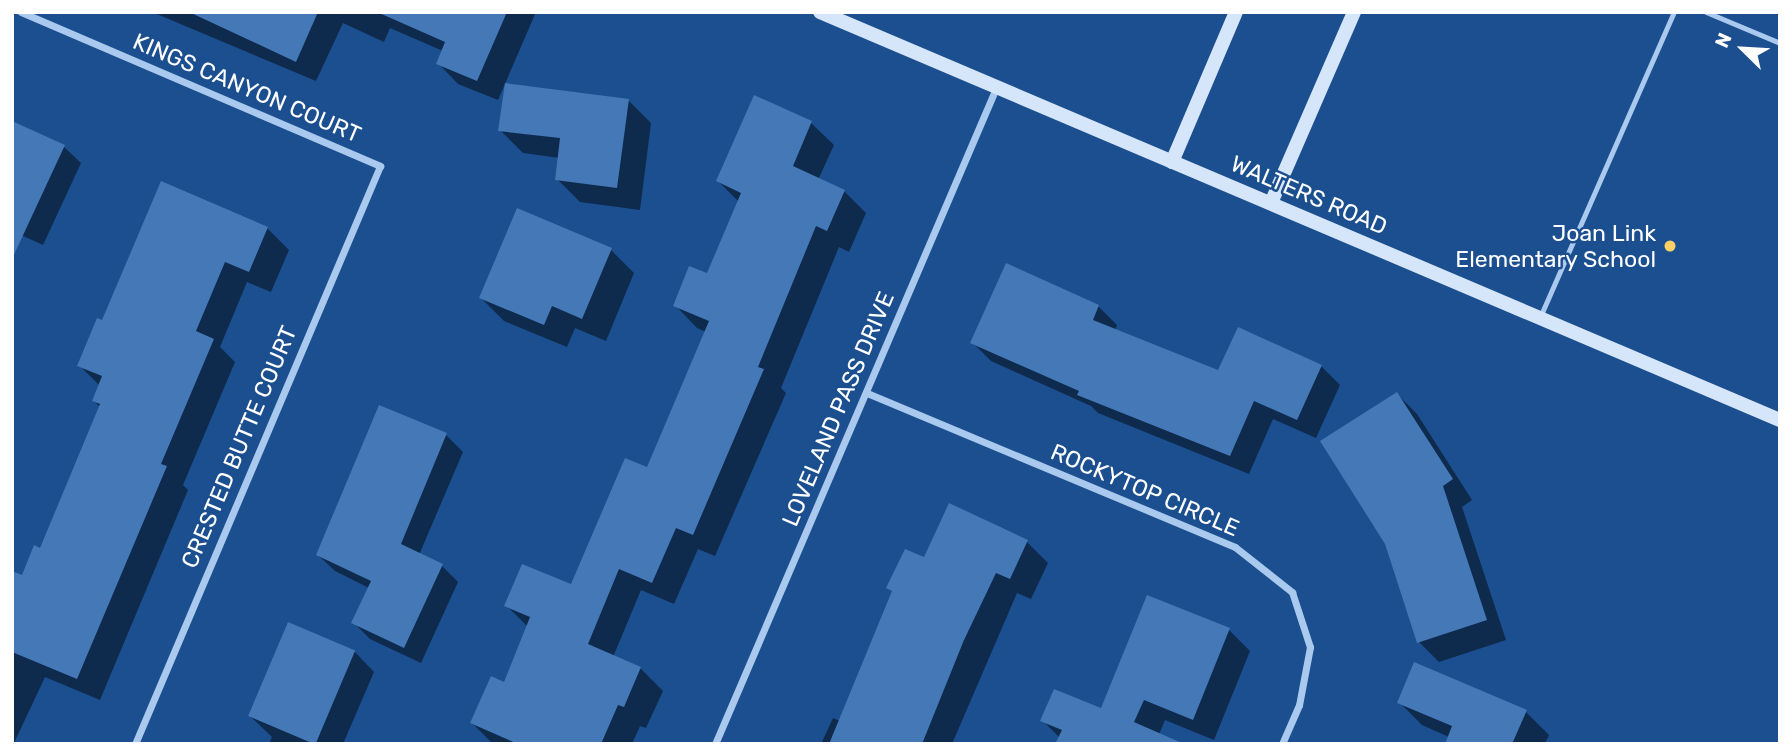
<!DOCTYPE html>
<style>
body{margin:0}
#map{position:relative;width:1792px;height:756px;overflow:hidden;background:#1b4f8f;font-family:Rubik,sans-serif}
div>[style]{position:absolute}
.shadow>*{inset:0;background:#0007}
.building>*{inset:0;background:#4478b7;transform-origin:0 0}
.lane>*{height:5px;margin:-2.5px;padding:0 2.5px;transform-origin:2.5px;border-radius:2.5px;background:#a9c9ee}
.street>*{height:7px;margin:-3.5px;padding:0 3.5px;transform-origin:3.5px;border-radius:3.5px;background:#a9c9ee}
.secondary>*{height:14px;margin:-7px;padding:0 7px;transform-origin:7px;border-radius:7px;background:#d6e6fa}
.dots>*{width:19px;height:19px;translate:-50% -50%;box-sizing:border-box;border:4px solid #1b4f8f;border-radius:50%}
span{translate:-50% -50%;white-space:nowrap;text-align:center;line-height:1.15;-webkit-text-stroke:5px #1b4f8f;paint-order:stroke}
.street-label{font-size:23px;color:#fff}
.poi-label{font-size:23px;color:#fff}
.right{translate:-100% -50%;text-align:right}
.frame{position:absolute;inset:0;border:14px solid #fff;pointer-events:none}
.north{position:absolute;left:1708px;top:14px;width:70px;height:70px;-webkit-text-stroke:5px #1b4f8f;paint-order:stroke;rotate:294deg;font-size:19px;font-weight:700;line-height:28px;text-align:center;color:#fff}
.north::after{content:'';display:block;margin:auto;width:24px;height:32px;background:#fff;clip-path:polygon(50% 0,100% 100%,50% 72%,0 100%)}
</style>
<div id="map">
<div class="shadow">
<i style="clip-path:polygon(152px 12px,536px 12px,498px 100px,458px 84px,438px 63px,443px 51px,390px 28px,384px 42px,343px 23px,316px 81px)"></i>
<i style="clip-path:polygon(755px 98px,811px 123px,834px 145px,818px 180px,844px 191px,866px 213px,849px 252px,839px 247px,781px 388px,786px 393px,715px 556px,698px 549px,674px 604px,641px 590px,613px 657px,640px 668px,663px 691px,646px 728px,640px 726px,632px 744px,493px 744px,472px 723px,505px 684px,528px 627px,506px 605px,572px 586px,648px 470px,706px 332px,697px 328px,675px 305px,708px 275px,739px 202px,718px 181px)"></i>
<i style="clip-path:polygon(628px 100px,651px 123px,640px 210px,580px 202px,557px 179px,560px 158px,523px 153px,500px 130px)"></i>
<i style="clip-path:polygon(64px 147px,81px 163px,43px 245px,12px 231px)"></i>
<i style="clip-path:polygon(518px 210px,611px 250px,634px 273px,606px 341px,575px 328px,567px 347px,504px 321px,481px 298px)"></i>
<i style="clip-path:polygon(267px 228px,289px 250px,271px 292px,247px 282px,220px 347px,235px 362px,183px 485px,188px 490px,100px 700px,45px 677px,14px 743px,16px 744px,12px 744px,12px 572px,23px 577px,41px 550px,101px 408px,94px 401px,100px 386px,79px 365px,102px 322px)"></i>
<i style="clip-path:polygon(1098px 306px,1117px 325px,1115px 330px,1219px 372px,1321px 366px,1340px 385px,1316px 438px,1273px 419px,1249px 474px,1098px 413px,1091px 406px,991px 361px,972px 342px)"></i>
<i style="clip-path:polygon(1397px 394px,1417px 414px,1472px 500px,1462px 507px,1506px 640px,1439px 662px,1419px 642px)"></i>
<i style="clip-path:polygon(446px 435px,463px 452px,419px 555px,442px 566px,458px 582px,421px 663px,370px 639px,353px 622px,369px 588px,335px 571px,318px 555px)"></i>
<i style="clip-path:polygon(1027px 542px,1048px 563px,1031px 599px,1017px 593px,952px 744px,821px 744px,833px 718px,840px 721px,893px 592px,888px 587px,925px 559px)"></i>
<i style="clip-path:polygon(1229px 630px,1250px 651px,1214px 740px,1165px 720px,1155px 744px,1060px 738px,1042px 720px,1102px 711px)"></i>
<i style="clip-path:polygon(354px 651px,374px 672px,343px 744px,269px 744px,272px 737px,250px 716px)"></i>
<i style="clip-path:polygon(1399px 702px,1526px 712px,1549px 735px,1545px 744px,1446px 744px,1449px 737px,1422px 725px)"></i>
</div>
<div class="building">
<i style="clip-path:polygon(189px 12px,318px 12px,296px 62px)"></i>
<i style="clip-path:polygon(377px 12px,507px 12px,477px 81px,436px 64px,445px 42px)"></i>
<i style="clip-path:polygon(505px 83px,629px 99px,617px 188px,555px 180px,560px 138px,498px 131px)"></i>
<i style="clip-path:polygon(754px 95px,812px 121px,793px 166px,845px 190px,827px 231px,816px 226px,758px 367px,764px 369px,693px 535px,676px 528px,652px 583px,619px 569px,588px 644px,641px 667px,624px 707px,618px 705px,601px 744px,518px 744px,470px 723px,491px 676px,504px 682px,530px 617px,504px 606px,522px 564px,571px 584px,625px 458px,647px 467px,709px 321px,673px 306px,689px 266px,707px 273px,741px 193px,716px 181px)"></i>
<i style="clip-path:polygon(12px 121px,65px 145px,12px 259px)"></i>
<i style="clip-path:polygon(161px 181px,268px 227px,249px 272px,225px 262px,196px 331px,214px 339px,161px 464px,167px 466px,77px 679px,12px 652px,12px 571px,22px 575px,34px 545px,40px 548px,100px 404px,92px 401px,102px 376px,77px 366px,97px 318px,102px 320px)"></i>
<i style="clip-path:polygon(517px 208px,612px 248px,582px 319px,552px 306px,544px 325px,479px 298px)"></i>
<i style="clip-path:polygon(1006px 263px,1099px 305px,1093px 320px,1218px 370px,1238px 327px,1322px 365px,1297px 420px,1254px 401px,1230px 456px,1077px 395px,1079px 391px,970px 343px)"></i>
<i style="clip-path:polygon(1397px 392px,1453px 479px,1443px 486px,1487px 620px,1417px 643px,1385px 544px,1320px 441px)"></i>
<i style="clip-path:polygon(379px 405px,447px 433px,401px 544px,443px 564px,404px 648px,351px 623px,371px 581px,316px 555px)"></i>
<i style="clip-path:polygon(949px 503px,1028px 540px,1010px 579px,996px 573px,964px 640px,922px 744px,829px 744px,892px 591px,886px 588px,905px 549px,924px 557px)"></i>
<i style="clip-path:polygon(1147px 595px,1230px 628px,1193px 720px,1144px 700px,1134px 722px,1184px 744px,1055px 744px,1062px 730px,1040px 721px,1054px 689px,1101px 708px)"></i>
<i style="left:288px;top:622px;width:73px;height:102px;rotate:23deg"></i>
<i style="clip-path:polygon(1414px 662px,1527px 710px,1512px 744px,1445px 744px,1452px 726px,1397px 703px)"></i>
</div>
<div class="lane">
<i style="left:1706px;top:12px;width:80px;rotate:22.7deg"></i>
<i style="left:1540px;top:317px;width:333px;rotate:-66.3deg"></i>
</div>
<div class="street">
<i style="left:21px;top:12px;width:391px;rotate:23.2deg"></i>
<i style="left:380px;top:166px;width:628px;rotate:112.97deg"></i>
<i style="left:867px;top:393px;width:399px;rotate:22.7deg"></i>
<i style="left:1235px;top:547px;width:73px;rotate:38.3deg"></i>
<i style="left:1292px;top:592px;width:58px;rotate:71.9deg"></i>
<i style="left:1310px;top:647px;width:59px;rotate:100.7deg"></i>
<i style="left:1299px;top:705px;width:43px;rotate:113.6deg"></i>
<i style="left:715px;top:744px;width:714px;rotate:-66.81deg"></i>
</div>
<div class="secondary">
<i style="left:820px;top:12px;width:1043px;rotate:23.03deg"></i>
<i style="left:1172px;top:162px;width:163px;rotate:-66.9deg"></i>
<i style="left:1271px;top:203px;width:208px;rotate:-66.5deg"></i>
</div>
<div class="dots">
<i style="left:1670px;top:246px;background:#ffd166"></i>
</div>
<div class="street-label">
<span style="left:247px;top:88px;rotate:23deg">KINGS CANYON COURT</span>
<span style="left:1309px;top:195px;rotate:23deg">WALTERS ROAD</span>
<span style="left:838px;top:409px;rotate:-67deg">LOVELAND PASS DRIVE</span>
<span style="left:239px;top:447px;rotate:-67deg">CRESTED BUTTE COURT</span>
<span style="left:1145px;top:490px;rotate:23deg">ROCKYTOP CIRCLE</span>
</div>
<div class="poi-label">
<span class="right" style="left:1656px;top:246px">Joan Link<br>Elementary School</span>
</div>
<div class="frame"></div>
<div class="north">N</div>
</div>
